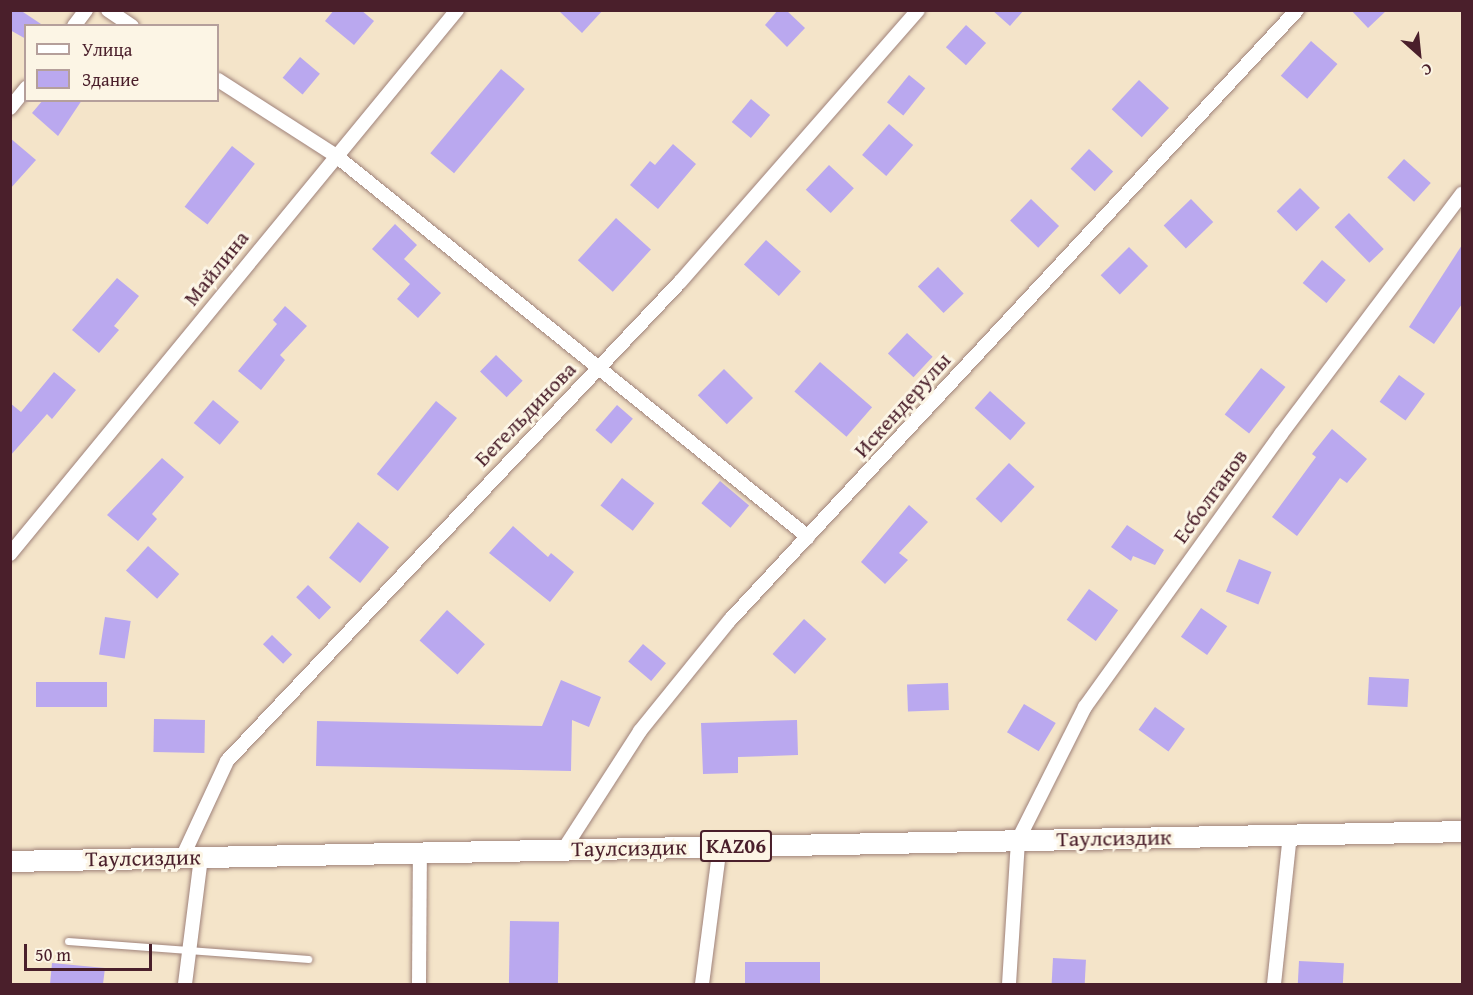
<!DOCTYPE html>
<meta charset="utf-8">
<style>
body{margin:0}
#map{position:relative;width:1473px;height:995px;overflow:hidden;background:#f4e4c9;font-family:"Gentium Book Plus",serif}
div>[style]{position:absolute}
.building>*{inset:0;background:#baa8ef;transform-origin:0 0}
.roads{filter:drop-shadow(0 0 2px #9f827a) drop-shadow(0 0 2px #9f827a)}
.lane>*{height:7px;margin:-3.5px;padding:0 3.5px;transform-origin:3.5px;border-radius:3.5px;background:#fff}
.street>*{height:14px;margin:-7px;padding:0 7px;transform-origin:7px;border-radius:7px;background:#fff}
.primary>*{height:21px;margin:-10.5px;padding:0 10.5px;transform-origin:10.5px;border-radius:10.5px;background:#fff}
span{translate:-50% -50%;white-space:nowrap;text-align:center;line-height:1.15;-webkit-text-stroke:6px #fcf5e5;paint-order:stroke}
.shield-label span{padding:2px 4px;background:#fcf5e5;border:2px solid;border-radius:4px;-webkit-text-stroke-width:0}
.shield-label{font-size:21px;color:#4a1f2b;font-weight:700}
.street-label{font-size:22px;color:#4a1f2b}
.frame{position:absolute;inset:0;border:12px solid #4a1f2b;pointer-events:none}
.legend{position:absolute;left:24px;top:24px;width:195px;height:78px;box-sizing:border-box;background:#fcf5e5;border:2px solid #b59f9b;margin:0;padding:8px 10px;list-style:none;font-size:18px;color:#4a1f2b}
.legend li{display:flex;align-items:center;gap:12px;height:30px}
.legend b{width:30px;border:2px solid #b59f9b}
.north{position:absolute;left:1389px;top:24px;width:60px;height:60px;-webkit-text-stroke:4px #fcf5e5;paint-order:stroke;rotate:153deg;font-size:16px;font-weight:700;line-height:24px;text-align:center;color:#4a1f2b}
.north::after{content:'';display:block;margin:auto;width:21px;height:27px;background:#4a1f2b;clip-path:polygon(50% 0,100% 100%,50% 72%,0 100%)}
.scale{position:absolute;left:24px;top:944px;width:128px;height:27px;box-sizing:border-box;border:3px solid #4a1f2b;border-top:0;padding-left:8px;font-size:18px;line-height:21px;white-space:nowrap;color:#4a1f2b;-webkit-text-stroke:4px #fcf5e5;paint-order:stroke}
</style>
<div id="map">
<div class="building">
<i style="clip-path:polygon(10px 10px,20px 10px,44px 26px,26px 26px,26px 39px,10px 30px)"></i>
<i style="clip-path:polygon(334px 10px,361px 10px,374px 21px,354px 45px,325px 21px)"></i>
<i style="clip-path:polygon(558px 10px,603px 10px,582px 33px)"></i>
<i style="clip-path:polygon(778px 10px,786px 10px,805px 28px,787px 47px,765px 25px)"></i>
<i style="clip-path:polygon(992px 10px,1024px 10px,1010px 26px)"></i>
<i style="clip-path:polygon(1351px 10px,1387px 10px,1368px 28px)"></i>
<i style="left:966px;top:25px;width:27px;height:30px;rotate:42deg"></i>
<i style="left:1311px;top:41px;width:35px;height:46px;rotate:41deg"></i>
<i style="left:300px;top:57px;width:26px;height:27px;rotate:40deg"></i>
<i style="left:501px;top:69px;width:31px;height:110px;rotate:40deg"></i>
<i style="left:909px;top:75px;width:21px;height:35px;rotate:39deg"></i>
<i style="left:1139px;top:80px;width:41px;height:40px;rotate:43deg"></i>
<i style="left:751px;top:99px;width:25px;height:30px;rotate:40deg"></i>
<i style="clip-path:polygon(43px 100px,82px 100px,58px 136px,32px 113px)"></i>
<i style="left:889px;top:124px;width:32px;height:41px;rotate:41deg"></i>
<i style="clip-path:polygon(10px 138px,36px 160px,10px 189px)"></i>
<i style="clip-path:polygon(673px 144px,696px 164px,658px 209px,630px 185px,650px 161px,655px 165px)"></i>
<i style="left:232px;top:146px;width:29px;height:77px;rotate:38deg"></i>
<i style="left:1089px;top:149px;width:33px;height:27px;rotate:43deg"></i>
<i style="left:1404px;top:159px;width:36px;height:25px;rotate:42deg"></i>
<i style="left:829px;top:165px;width:34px;height:34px;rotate:43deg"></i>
<i style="left:1300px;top:188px;width:28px;height:33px;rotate:45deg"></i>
<i style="left:1031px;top:199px;width:39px;height:30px;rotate:44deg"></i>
<i style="left:1191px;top:199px;width:32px;height:38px;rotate:46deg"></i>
<i style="left:1349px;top:213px;width:50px;height:20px;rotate:46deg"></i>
<i style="left:616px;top:218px;width:47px;height:57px;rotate:42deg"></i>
<i style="clip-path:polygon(395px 224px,417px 245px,404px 259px,441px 293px,418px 318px,397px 299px,410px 284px,372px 249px)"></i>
<i style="left:766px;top:240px;width:47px;height:33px;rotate:42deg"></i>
<i style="clip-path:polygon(1462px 245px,1462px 304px,1434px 344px,1409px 327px)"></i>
<i style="left:1129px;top:247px;width:27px;height:40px;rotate:45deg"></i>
<i style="left:1322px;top:260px;width:31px;height:30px;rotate:40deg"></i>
<i style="left:938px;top:267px;width:37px;height:28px;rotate:46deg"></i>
<i style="clip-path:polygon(117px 278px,139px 296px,114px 326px,119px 330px,99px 353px,72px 330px)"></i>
<i style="clip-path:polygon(285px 306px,307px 326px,280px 355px,285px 360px,261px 390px,238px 371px,277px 324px,273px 320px)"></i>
<i style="left:907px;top:333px;width:35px;height:28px;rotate:43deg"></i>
<i style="left:496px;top:355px;width:37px;height:23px;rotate:44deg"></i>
<i style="left:820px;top:362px;width:69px;height:39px;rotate:41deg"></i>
<i style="left:1261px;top:368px;width:31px;height:59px;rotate:38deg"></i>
<i style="left:724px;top:369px;width:41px;height:37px;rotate:45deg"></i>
<i style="clip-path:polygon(54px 372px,76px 390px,52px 419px,47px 414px,10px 456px,10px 403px,21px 412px)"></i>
<i style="left:1399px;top:375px;width:32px;height:33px;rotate:36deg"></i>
<i style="left:990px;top:391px;width:48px;height:23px;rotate:42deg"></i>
<i style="left:213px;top:400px;width:34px;height:30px;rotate:40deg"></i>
<i style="left:436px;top:401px;width:27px;height:94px;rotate:39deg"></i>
<i style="left:617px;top:405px;width:21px;height:33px;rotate:41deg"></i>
<i style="clip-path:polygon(1332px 429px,1367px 459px,1347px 483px,1340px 478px,1297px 536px,1272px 517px,1316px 457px,1312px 454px)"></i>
<i style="clip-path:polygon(162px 458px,184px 477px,152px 514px,157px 519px,138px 541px,107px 515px)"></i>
<i style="left:1009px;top:463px;width:35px;height:49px;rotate:43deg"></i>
<i style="left:622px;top:478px;width:41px;height:35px;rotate:38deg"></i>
<i style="left:720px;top:481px;width:38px;height:29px;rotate:40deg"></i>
<i style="clip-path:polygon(909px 505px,928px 522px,899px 553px,908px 560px,885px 584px,861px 562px)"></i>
<i style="left:358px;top:522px;width:40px;height:46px;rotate:39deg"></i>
<i style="clip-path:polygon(1127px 525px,1164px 550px,1155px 565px,1133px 556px,1131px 561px,1111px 547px)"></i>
<i style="clip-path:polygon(513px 526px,548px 557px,551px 553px,574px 572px,550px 602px,489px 553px)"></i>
<i style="left:148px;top:546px;width:42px;height:33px;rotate:42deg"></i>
<i style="left:1239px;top:559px;width:35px;height:35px;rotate:22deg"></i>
<i style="left:308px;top:585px;width:32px;height:17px;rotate:44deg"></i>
<i style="left:1089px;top:589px;width:36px;height:38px;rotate:36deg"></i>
<i style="left:1201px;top:608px;width:32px;height:35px;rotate:35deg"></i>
<i style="left:447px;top:610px;width:51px;height:41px;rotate:42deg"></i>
<i style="left:105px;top:617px;width:26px;height:38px;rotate:9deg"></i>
<i style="left:804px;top:619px;width:30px;height:47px;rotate:42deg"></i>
<i style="left:272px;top:635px;width:28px;height:13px;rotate:44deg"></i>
<i style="left:643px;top:644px;width:30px;height:23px;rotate:40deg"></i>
<i style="left:1369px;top:677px;width:40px;height:28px;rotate:3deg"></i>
<i style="clip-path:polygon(561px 680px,601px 697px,589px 727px,572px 720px,571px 771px,316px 766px,317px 721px,542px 726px)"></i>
<i style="left:107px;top:682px;width:25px;height:71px;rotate:90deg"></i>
<i style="left:948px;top:683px;width:27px;height:41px;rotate:88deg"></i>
<i style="left:1024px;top:704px;width:37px;height:33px;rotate:31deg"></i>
<i style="left:1155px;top:707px;width:37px;height:28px;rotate:36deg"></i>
<i style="left:154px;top:719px;width:51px;height:33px;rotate:1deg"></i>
<i style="clip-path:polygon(797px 720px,798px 755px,738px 757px,738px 773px,703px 774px,701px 723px)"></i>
<i style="left:510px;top:921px;width:49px;height:63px;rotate:1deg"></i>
<i style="left:1053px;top:958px;width:33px;height:26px;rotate:3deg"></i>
<i style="left:1299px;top:961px;width:45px;height:23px;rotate:3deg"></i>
<i style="left:820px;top:962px;width:22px;height:75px;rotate:90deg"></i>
<i style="clip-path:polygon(52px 963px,105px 968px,103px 984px,50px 984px)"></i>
</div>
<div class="roads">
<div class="lane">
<i style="left:68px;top:941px;width:241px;rotate:4.3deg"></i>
</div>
<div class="street">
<i style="left:108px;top:10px;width:29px;rotate:34deg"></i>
<i style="left:74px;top:26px;width:20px;rotate:-53deg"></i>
<i style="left:218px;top:80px;width:139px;rotate:32.7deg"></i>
<i style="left:335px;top:155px;width:608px;rotate:38.92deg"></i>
<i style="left:10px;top:108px;width:26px;rotate:-51deg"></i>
<i style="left:10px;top:554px;width:704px;rotate:-50.59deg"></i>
<i style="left:564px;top:849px;width:140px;rotate:-57.2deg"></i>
<i style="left:640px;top:731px;width:143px;rotate:-51deg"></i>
<i style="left:730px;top:620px;width:833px;rotate:-47.09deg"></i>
<i style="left:182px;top:858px;width:107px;rotate:-65.1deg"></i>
<i style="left:227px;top:761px;width:659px;rotate:-46.6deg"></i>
<i style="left:680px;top:282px;width:361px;rotate:-48.8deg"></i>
<i style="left:185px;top:984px;width:128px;rotate:-82.8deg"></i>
<i style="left:419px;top:984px;width:131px;rotate:-89.6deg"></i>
<i style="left:702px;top:984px;width:139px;rotate:-82.6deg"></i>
<i style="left:1009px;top:984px;width:144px;rotate:-86.4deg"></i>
<i style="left:1018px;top:840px;width:149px;rotate:-63.3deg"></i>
<i style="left:1085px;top:707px;width:336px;rotate:-54.3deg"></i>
<i style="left:1281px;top:434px;width:301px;rotate:-53deg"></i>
<i style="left:1274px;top:984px;width:151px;rotate:-83.9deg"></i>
</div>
<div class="primary">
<i style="left:10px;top:861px;width:1452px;rotate:-1.18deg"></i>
</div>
</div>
<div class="shield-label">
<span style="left:736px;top:846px">KAZ06</span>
</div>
<div class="street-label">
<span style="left:216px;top:268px;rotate:-51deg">Майлина</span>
<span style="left:902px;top:405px;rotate:-48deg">Искендерулы</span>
<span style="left:525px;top:414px;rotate:-46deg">Бегельдинова</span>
<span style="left:1210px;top:496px;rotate:-54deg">Есболганов</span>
<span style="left:1114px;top:838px;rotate:-1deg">Таулсиздик</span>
<span style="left:629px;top:848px;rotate:-1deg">Таулсиздик</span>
<span style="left:143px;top:858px;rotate:-1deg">Таулсиздик</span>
</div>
<div class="frame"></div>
<ul class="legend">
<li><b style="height:8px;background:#fff"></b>Улица</li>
<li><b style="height:16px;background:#baa8ef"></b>Здание</li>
</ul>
<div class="north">С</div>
<div class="scale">50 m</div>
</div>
